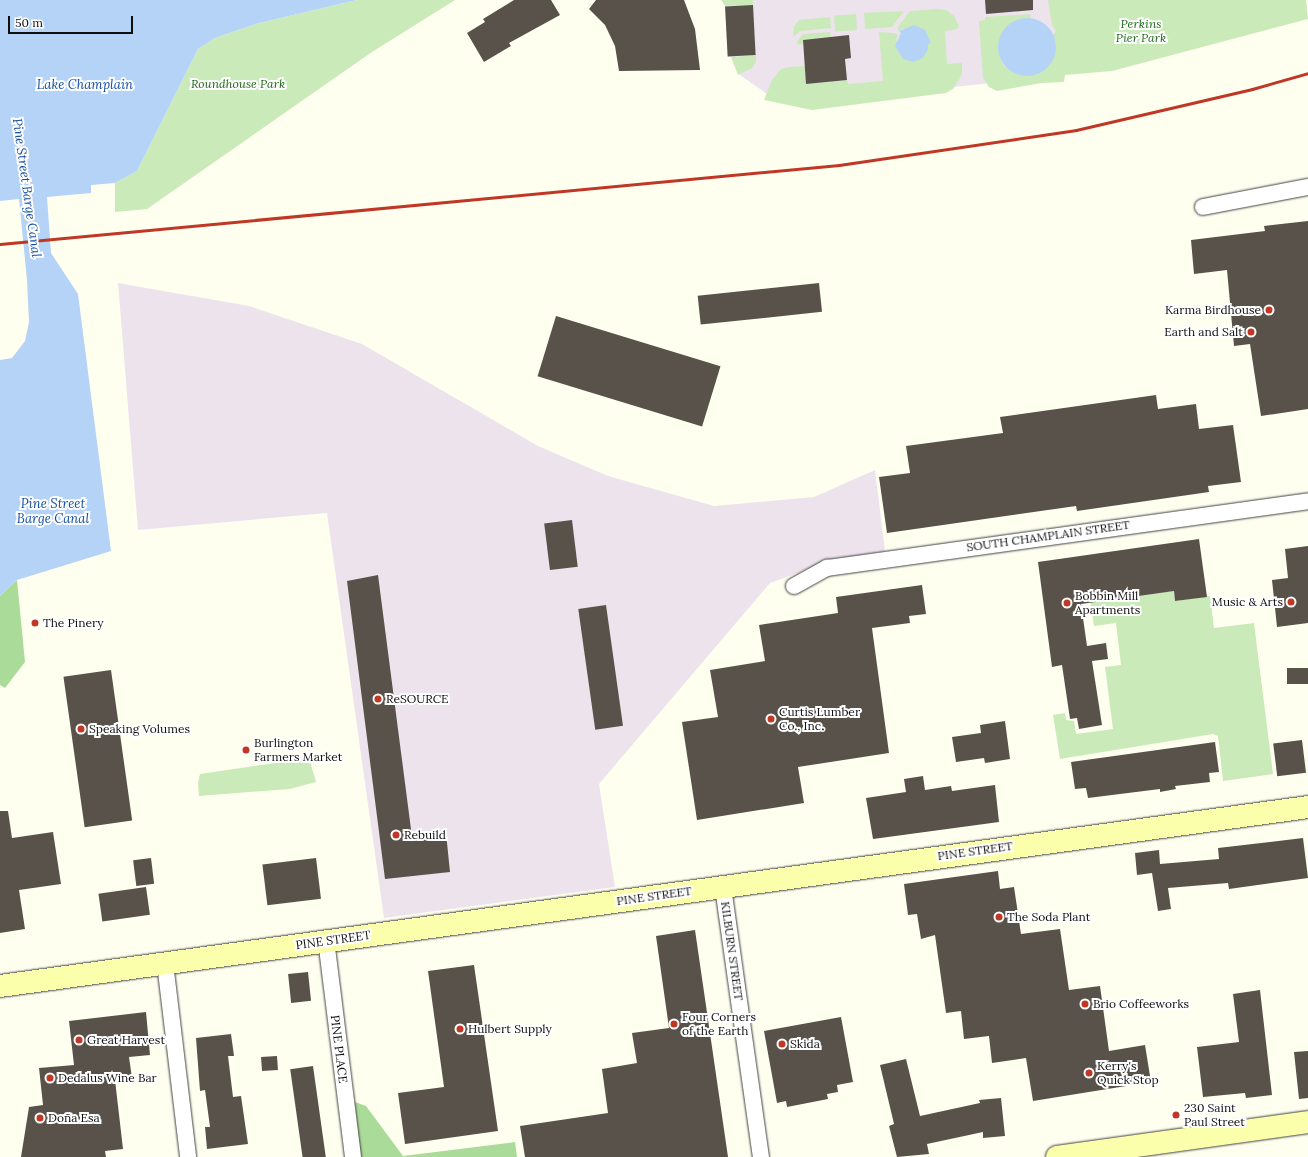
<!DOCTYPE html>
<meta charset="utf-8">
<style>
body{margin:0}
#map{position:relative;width:1308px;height:1157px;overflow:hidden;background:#fffff0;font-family:Lora,serif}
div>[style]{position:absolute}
.industrial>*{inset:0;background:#ede3ed}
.green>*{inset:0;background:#cbeab9;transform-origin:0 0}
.forest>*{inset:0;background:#abdb98}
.water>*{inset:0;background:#b5d3f7}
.round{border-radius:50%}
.building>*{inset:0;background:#58524b;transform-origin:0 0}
.roads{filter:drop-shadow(0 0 1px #424242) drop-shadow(0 0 1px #424242)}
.street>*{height:16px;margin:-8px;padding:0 8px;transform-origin:8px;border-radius:8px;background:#fff}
.secondary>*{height:22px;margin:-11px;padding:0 11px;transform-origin:11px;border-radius:11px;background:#fbffab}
.rail>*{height:3px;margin:-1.5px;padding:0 1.5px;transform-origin:1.5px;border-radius:1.5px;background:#c03725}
.dots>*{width:11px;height:11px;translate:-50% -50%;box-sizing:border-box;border:2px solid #fff;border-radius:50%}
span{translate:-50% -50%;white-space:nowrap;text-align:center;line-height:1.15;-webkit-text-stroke:4px #fff;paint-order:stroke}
.park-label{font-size:12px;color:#21681e;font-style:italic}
.poi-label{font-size:12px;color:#0f0f0f}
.right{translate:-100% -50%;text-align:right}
.left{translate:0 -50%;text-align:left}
.street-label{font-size:12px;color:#0f0f0f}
.water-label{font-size:13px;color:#164ea2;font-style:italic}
.scale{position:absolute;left:8px;top:16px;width:125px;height:18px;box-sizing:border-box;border:2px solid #0f0f0f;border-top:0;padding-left:5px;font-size:12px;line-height:14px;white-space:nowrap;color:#0f0f0f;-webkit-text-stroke:3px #fff;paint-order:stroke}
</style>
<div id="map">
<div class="industrial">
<i style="clip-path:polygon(729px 0,1057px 0,1065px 75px,936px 89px,770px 96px,740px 75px,734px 57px,728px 57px,725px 6px,731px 6px)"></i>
<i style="clip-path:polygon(118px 283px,249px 306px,362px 344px,538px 446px,608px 476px,714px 506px,814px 497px,875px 470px,885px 551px,825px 563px,770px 583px,599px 784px,615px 887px,384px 918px,327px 513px,138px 530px)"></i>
</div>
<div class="green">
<i style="clip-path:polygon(357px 0,455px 0,372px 52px,147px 209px,115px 212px,115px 183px,137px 171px,198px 49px,215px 38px,259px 23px)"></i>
<i style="clip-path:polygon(721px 0,753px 0,753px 5px,725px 6px)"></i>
<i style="clip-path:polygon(1048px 0,1306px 0,1308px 19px,1112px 71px,1065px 75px,1064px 82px,1041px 83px,997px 91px,989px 87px,983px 78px,979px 21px,985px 20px,985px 17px,1030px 14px,1031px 18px,1011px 23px,1000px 58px,1004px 66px,1020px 75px,1056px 31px,1052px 25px)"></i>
<i style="clip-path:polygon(937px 9px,946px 10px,954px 16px,959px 26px,957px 29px,945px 31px,947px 64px,962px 63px,962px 75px,953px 89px,946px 93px,812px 110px,764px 100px,772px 80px,781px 69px,790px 67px,805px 66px,807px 84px,847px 80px,848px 84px,883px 81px,879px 32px,895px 33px,898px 35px,896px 41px,931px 43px,903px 28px,899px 31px,897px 28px,910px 11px)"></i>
<i style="clip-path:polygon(904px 11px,892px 27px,865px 29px,864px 13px)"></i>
<i style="left:856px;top:14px;width:16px;height:22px;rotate:86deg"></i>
<i style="clip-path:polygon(830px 17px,831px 28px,800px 31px,793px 37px,794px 26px,799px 20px)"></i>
<i style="clip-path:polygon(830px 32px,831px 37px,803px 40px,803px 44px,798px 45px,797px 41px,803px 34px)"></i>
<i style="clip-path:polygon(756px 55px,756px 62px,752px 68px,738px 75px,731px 57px)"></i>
<i style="clip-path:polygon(1174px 591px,1175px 601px,1210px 596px,1214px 628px,1254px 623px,1273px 774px,1223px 781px,1218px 736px,1213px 734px,1060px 759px,1053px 715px,1065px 713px,1066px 720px,1074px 721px,1076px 734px,1113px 729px,1105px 667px,1121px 665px,1116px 623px,1094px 626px,1090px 600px)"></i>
<i style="clip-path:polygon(309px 758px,316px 782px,290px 789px,199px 796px,198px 783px,200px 774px)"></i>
</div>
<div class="forest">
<i style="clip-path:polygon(17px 580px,25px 662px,5px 688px,0 685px,0 596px)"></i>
<i style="clip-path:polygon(355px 1102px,366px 1106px,403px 1156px,515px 1142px,517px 1157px,360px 1157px)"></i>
</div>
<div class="water">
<i style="clip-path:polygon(0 0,357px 0,259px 23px,215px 38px,198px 49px,137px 171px,115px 183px,91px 185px,91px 193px,47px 197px,51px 253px,78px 294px,111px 551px,17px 580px,0 596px,0 360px,12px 358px,25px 341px,29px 322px,27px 280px,19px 199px,0 201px)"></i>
<i class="round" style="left:998px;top:18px;width:58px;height:58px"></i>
<i style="clip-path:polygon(914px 25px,925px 30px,931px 43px,928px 44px,928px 49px,923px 58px,913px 62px,903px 59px,895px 46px,901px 33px,899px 31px)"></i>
</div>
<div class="building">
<i style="clip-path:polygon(514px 0,551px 0,560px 15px,509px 43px,511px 46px,484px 62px,467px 33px,485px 22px,483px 19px)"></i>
<i style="clip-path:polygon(596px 0,684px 0,695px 29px,700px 70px,619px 71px,615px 46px,605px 25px,589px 9px)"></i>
<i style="clip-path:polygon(985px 0,1033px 0,1033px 10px,986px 14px)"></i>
<i style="left:753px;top:5px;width:50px;height:28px;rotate:87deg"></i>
<i style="clip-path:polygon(849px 35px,851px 58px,845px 59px,847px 80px,806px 84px,803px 40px)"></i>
<i style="clip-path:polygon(1308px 221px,1308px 409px,1261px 416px,1250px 344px,1234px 346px,1227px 270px,1194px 274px,1191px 240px,1265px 231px,1264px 226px)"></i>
<i style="left:819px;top:283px;width:29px;height:122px;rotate:84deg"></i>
<i style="left:556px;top:316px;width:172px;height:63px;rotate:17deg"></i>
<i style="clip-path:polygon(1156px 395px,1158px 409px,1196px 404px,1199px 429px,1233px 425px,1241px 482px,1208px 486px,1209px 492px,1077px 511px,1076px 506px,887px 533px,879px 477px,910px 473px,906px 446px,1003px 433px,1000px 417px)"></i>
<i style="left:572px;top:520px;width:47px;height:28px;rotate:83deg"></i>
<i style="clip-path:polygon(1199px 539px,1207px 597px,1175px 601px,1174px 591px,1081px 604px,1087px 646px,1106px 643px,1108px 659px,1092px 661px,1102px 725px,1079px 729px,1077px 718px,1070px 719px,1062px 665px,1052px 667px,1038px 562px)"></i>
<i style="clip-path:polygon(1308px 546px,1308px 623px,1277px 627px,1272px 580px,1288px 578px,1285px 549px)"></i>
<i style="clip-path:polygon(378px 575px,412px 837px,446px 833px,450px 872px,385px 879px,347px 581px)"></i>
<i style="clip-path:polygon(922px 585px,926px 614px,909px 616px,910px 623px,872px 628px,889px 753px,798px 767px,804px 803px,697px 820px,682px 722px,718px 717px,710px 670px,765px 661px,759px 625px,838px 613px,836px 597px)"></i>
<i style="left:606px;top:605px;width:122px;height:28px;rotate:82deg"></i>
<i style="left:1308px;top:668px;width:16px;height:21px;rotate:90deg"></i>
<i style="left:111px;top:670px;width:152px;height:48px;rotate:82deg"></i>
<i style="clip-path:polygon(1005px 721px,1010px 759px,985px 763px,984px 758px,956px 762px,952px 737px,981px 733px,980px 725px)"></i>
<i style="left:1302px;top:740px;width:33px;height:29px;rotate:83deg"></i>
<i style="clip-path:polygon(1215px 742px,1219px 772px,1209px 773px,1210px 782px,1175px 786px,1176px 789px,1160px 792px,1160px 789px,1088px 798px,1086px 788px,1075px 789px,1071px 762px)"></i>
<i style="clip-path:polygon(923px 776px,925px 790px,951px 786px,952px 791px,995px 785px,999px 822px,873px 839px,866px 798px,906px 792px,904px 779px)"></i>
<i style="clip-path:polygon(0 811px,8px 811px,12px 838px,53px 832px,61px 884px,19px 890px,25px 929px,0 933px)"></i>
<i style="clip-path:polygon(1303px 838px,1308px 878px,1229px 889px,1228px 883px,1168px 888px,1171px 909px,1158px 911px,1152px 873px,1137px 875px,1135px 853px,1159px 850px,1160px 864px,1219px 859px,1218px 848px)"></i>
<i style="left:151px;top:858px;width:26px;height:18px;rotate:83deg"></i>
<i style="left:316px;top:858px;width:41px;height:54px;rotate:83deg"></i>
<i style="clip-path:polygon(998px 871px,1000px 889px,1014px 887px,1021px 934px,1060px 929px,1069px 990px,1100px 986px,1109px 1051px,1145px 1045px,1151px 1082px,1033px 1101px,1026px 1058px,992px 1063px,989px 1036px,964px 1039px,961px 1011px,946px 1013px,935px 935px,921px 939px,917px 914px,908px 915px,904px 884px)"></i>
<i style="left:146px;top:887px;width:28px;height:48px;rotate:82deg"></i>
<i style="clip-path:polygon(695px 930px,728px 1157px,525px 1157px,520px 1126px,608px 1113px,602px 1069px,637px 1063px,632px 1033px,669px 1028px,656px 936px)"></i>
<i style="clip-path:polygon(474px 965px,498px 1131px,405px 1144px,398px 1093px,444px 1087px,428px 971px)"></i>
<i style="left:308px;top:972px;width:29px;height:20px;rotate:84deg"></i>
<i style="clip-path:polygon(1260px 990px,1272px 1095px,1246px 1098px,1245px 1093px,1203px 1097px,1197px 1047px,1239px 1042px,1233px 994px)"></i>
<i style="clip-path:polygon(146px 1012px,150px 1055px,129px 1057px,132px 1078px,115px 1080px,123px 1149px,105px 1151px,106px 1157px,21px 1157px,29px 1107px,43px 1105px,39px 1068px,74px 1065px,69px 1021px)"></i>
<i style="clip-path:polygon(841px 1017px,853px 1082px,837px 1085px,838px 1092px,827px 1094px,828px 1099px,787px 1107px,786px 1101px,777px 1103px,764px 1031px)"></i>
<i style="clip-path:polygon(231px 1034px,234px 1056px,228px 1056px,233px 1097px,241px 1096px,248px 1144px,207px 1149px,205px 1127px,210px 1127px,205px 1090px,200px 1091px,196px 1038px)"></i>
<i style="clip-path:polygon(1308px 1051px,1308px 1098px,1299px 1099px,1294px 1052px)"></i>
<i style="left:277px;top:1056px;width:14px;height:16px;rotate:86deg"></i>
<i style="clip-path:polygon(906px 1059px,920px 1116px,980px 1103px,979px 1100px,1001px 1098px,1005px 1136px,983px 1138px,983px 1132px,927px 1144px,929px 1154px,897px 1157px,889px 1126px,894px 1124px,880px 1065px)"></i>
<i style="left:313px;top:1066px;width:92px;height:23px;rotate:82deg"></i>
</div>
<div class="roads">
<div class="street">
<i style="left:1203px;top:207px;width:107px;rotate:-10.8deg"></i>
<i style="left:794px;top:586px;width:38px;rotate:-29deg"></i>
<i style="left:827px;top:568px;width:486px;rotate:-7.9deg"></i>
<i style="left:723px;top:887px;width:273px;rotate:82deg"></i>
<i style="left:326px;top:940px;width:219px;rotate:82.9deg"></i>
<i style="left:165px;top:963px;width:195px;rotate:83.2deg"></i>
</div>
<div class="secondary">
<i style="left:0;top:986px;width:1320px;rotate:-7.79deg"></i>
<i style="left:1057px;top:1157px;width:253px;rotate:-7.9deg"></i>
</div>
</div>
<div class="rail">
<i style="left:0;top:244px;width:843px;rotate:-5.38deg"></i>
<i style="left:839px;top:165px;width:240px;rotate:-8.4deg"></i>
<i style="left:1076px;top:130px;width:181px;rotate:-13.1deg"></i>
<i style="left:1252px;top:89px;width:58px;rotate:-15.9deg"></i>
</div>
<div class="dots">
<i style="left:1269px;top:310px;background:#c03725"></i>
<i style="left:1251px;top:332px;background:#c03725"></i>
<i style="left:1291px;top:602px;background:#c03725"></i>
<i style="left:1067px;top:603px;background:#c03725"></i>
<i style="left:35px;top:623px;background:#c03725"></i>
<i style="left:378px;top:699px;background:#c03725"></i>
<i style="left:771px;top:719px;background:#c03725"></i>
<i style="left:81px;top:729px;background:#c03725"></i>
<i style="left:246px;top:750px;background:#c03725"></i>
<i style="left:396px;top:835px;background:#c03725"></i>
<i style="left:999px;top:917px;background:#c03725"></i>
<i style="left:1085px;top:1004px;background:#c03725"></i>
<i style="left:674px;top:1024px;background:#c03725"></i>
<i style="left:460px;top:1029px;background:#c03725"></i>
<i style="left:79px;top:1040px;background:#c03725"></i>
<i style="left:782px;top:1044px;background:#c03725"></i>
<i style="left:1089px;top:1073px;background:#c03725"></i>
<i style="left:50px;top:1078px;background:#c03725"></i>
<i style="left:1176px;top:1115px;background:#c03725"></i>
<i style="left:40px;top:1118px;background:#c03725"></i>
</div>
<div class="park-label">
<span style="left:1141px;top:31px">Perkins<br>Pier Park</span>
<span style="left:238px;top:84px">Roundhouse Park</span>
</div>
<div class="poi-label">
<span class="right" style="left:1261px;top:310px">Karma Birdhouse</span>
<span class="right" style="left:1243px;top:332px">Earth and Salt</span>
<span class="left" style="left:1075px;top:603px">Bobbin Mill<br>Apartments</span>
<span class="right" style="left:1283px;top:602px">Music &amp; Arts</span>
<span class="left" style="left:43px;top:623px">The Pinery</span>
<span class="left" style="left:386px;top:699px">ReSOURCE</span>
<span class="left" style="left:779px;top:719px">Curtis Lumber<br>Co., Inc.</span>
<span class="left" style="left:89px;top:729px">Speaking Volumes</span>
<span class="left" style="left:254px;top:750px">Burlington<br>Farmers Market</span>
<span class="left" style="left:404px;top:835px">Rebuild</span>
<span class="left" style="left:1007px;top:917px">The Soda Plant</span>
<span class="left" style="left:1093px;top:1004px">Brio Coffeeworks</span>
<span class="left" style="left:682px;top:1024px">Four Corners<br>of the Earth</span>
<span class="left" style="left:468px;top:1029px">Hulbert Supply</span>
<span class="left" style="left:87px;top:1040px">Great Harvest</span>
<span class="left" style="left:790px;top:1044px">Skida</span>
<span class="left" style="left:1097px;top:1073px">Kerry's<br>Quick Stop</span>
<span class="left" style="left:58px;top:1078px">Dedalus Wine Bar</span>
<span class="left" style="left:1184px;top:1115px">230 Saint<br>Paul Street</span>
<span class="left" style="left:48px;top:1118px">Doña Esa</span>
</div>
<div class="street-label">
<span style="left:1048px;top:536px;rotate:-8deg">SOUTH CHAMPLAIN STREET</span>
<span style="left:975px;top:851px;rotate:-8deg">PINE STREET</span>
<span style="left:654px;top:896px;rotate:-8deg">PINE STREET</span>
<span style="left:333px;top:940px;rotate:-8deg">PINE STREET</span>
<span style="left:732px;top:951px;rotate:82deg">KILBURN STREET</span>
<span style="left:339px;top:1049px;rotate:83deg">PINE PLACE</span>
</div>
<div class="water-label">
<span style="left:85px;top:85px">Lake Champlain</span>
<span style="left:26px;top:188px;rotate:82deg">Pine Street Barge Canal</span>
<span style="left:53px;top:512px">Pine Street<br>Barge Canal</span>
</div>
<div class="scale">50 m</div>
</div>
